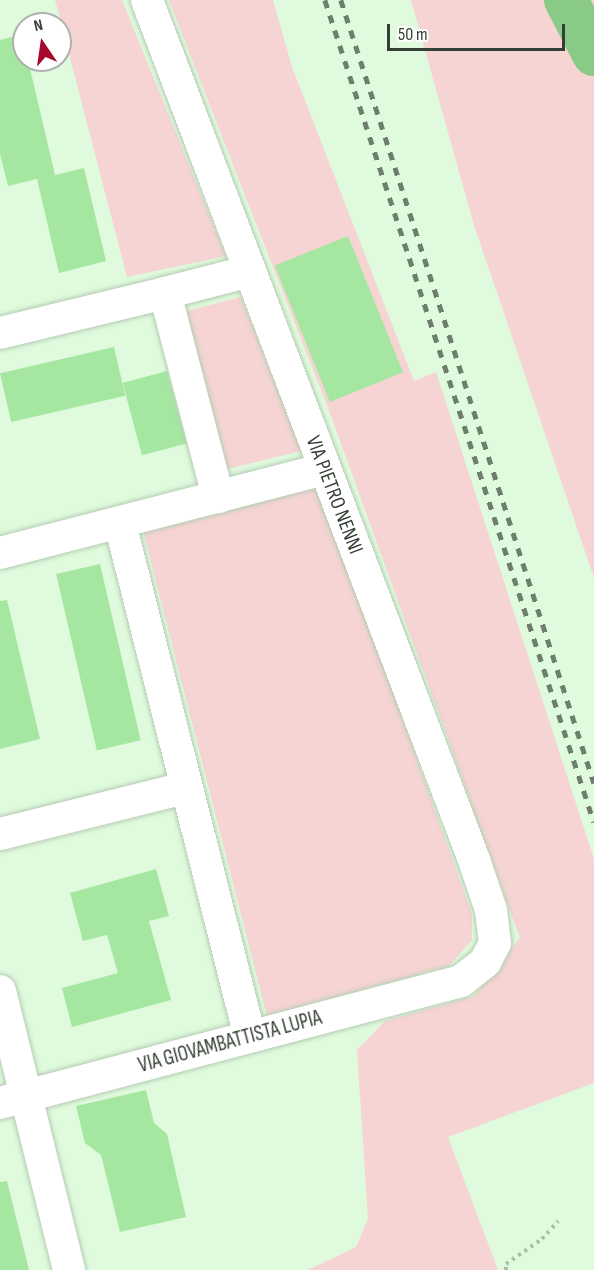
<!DOCTYPE html>
<style>
body{margin:0}
#map{position:relative;width:594px;height:1270px;overflow:hidden;background:#e0fade;font-family:"Sofia Sans Condensed",sans-serif}
div>[style]{position:absolute}
.green>*{inset:0;background:#f5d4d3}
.river>*{height:44px;margin:-22px;padding:0 22px;transform-origin:22px;border-radius:22px;background:#89ca86}
.building>*{inset:0;background:#a5e7a1;transform-origin:0 0}
.path>*{height:4px;margin-top:-2px;transform-origin:0;background:repeating-linear-gradient(90deg,#a9bea7 0 3px,transparent 0 7.5px)}
.roads{filter:drop-shadow(0 0 2px #b4ccb2) drop-shadow(0 0 2px #b4ccb2)}
.minor>*{height:32px;margin:-16px;padding:0 16px;transform-origin:16px;border-radius:16px;background:#fff}
.rail>*{height:4.5px;margin-top:-2.25px;transform-origin:0;background:repeating-linear-gradient(90deg,#6e7e6d 0 8px,transparent 0 16px)}
span{translate:-50% -50%;white-space:nowrap;text-align:center;line-height:1.15;-webkit-text-stroke:6px #fff;paint-order:stroke}
.street-label{font-size:21px;color:#343e34}
.north{position:absolute;left:12px;top:12px;width:60px;height:60px;box-sizing:border-box;background:#fff;border:2px solid #aeb2ae;border-radius:50%;rotate:347deg;font-size:16px;font-weight:700;line-height:24px;text-align:center;color:#343e34}
.north::after{content:'';display:block;margin:auto;width:21px;height:27px;background:#a50a2d;clip-path:polygon(50% 0,100% 100%,50% 72%,0 100%)}
.scale{position:absolute;left:387px;top:24px;width:178px;height:27px;box-sizing:border-box;border:3px solid #343e34;border-top:0;padding-left:8px;font-size:18px;line-height:21px;white-space:nowrap;color:#343e34;-webkit-text-stroke:4px #fff;paint-order:stroke}
</style>
<div id="map">
<div class="green">
<i style="clip-path:polygon(55px 0,122px 0,226px 256px,127px 277px)"></i>
<i style="clip-path:polygon(169px 0,273px 0,292px 67px,414px 381px,436px 372px,594px 859px,594px 1083px,448px 1137px,498px 1270px,308px 1270px,356px 1247px,368px 1219px,357px 1050px,385px 1021px,474px 996px,520px 938px,331px 416px)"></i>
<i style="clip-path:polygon(411px 0,594px 0,594px 578px,474px 225px)"></i>
<i style="clip-path:polygon(241px 297px,302px 451px,227px 469px,186px 311px)"></i>
<i style="clip-path:polygon(318px 482px,472px 914px,472px 940px,449px 966px,267px 1016px,143px 530px)"></i>
</div>
<div class="river">
<i style="left:566px;top:0;width:61px;rotate:62.6deg"></i>
</div>
<div class="building">
<i style="clip-path:polygon(24px 34px,24px 60px,28px 60px,55px 175px,84px 168px,106px 261px,59px 273px,37px 179px,8px 186px,0 154px,0 40px)"></i>
<i style="left:348px;top:236px;width:147px;height:79px;rotate:68deg"></i>
<i style="left:114px;top:347px;width:50px;height:117px;rotate:77deg"></i>
<i style="left:167px;top:371px;width:75px;height:46px;rotate:75deg"></i>
<i style="left:100px;top:564px;width:181px;height:45px;rotate:77deg"></i>
<i style="clip-path:polygon(7px 600px,40px 739px,0 749px,0 601px)"></i>
<i style="clip-path:polygon(156px 869px,169px 916px,149px 921px,171px 1000px,72px 1027px,62px 988px,118px 973px,107px 935px,83px 941px,70px 893px)"></i>
<i style="clip-path:polygon(146px 1090px,154px 1123px,167px 1134px,186px 1217px,120px 1232px,101px 1155px,85px 1143px,76px 1106px)"></i>
<i style="clip-path:polygon(7px 1181px,29px 1270px,0 1270px,0 1182px)"></i>
</div>
<div class="path">
<i style="left:506px;top:1270px;width:6px;rotate:-90deg"></i>
<i style="left:506px;top:1264px;width:44px;rotate:-34.8deg"></i>
<i style="left:542px;top:1239px;width:24px;rotate:-48deg"></i>
</div>
<div class="roads">
<div class="minor">
<i style="left:165px;top:293px;width:88px;rotate:-14.5deg"></i>
<i style="left:0;top:333px;width:170px;rotate:-13.6deg"></i>
<i style="left:165px;top:293px;width:211px;rotate:75.4deg"></i>
<i style="left:120px;top:523px;width:530px;rotate:75.81deg"></i>
<i style="left:0;top:553px;width:335px;rotate:-14.5deg"></i>
<i style="left:0;top:834px;width:191px;rotate:-14deg"></i>
<i style="left:0;top:991px;width:287px;rotate:76.1deg"></i>
<i style="left:0;top:1103px;width:477px;rotate:-14.8deg"></i>
<i style="left:461px;top:981px;width:31px;rotate:-38deg"></i>
<i style="left:485px;top:962px;width:21px;rotate:-62deg"></i>
<i style="left:495px;top:943px;width:33px;rotate:-97deg"></i>
<i style="left:491px;top:910px;width:53px;rotate:-108.8deg"></i>
<i style="left:474px;top:860px;width:920px;rotate:-110.82deg"></i>
</div>
</div>
<div class="rail">
<i style="left:325px;top:0;width:865px;rotate:71.88deg"></i>
<i style="left:341px;top:0;width:823px;rotate:72.09deg"></i>
</div>
<div class="street-label">
<span style="left:334px;top:495px;rotate:69deg">VIA PIETRO NENNI</span>
<span style="left:230px;top:1042px;rotate:-15deg">VIA GIOVAMBATTISTA LUPIA</span>
</div>
<div class="north">N</div>
<div class="scale">50 m</div>
</div>
